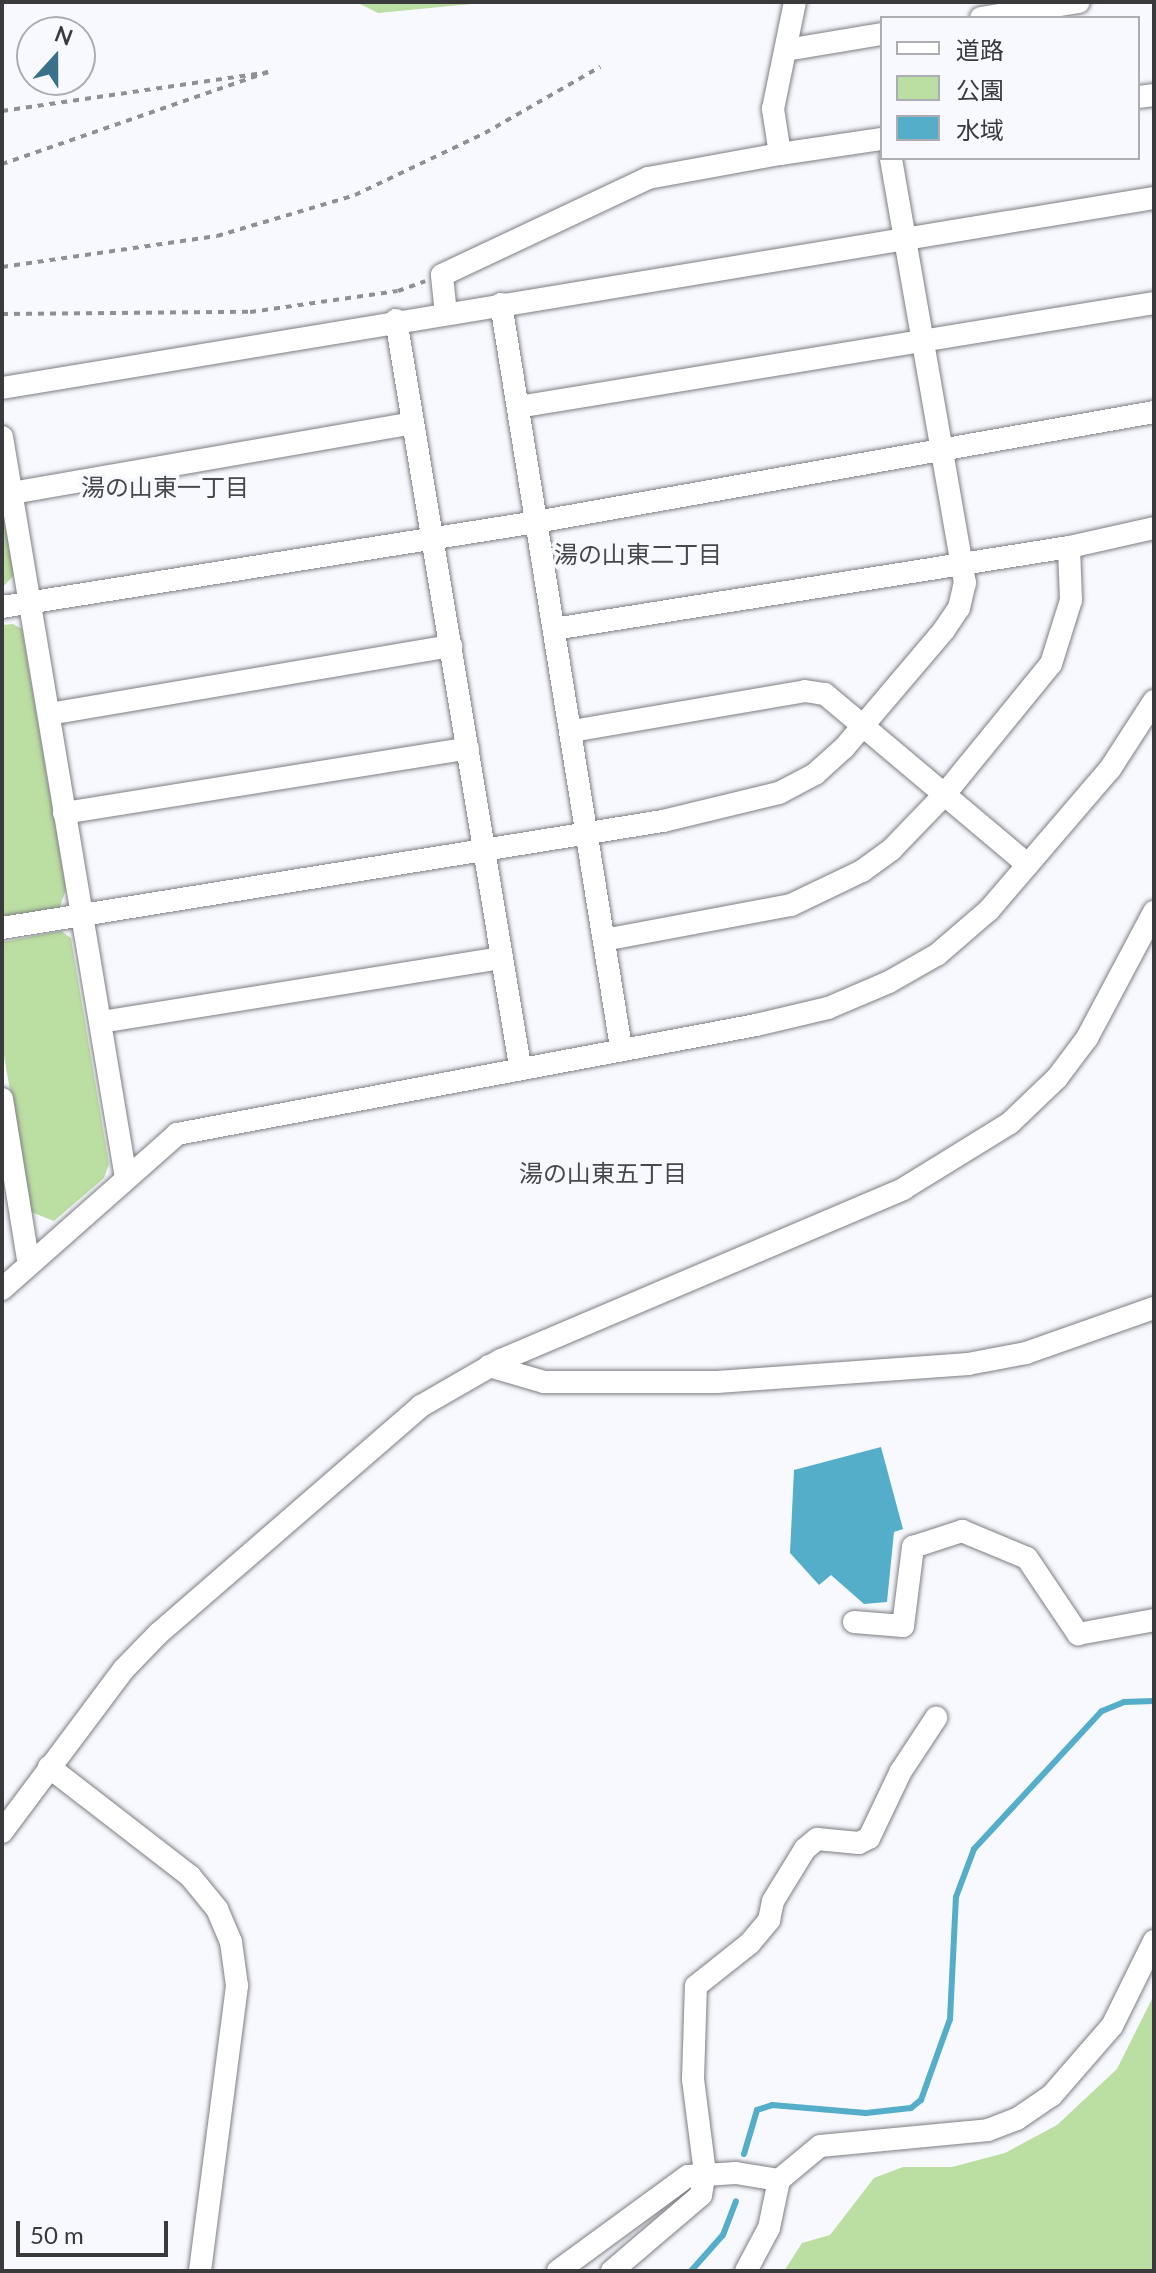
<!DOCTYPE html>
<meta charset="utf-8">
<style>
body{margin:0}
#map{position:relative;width:1156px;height:2273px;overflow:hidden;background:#f7f9fe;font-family:Lato,"Noto Sans JP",sans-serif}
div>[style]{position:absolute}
.green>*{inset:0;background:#bbdea2}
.water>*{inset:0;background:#54aeca}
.stream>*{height:6px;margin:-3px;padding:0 3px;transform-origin:3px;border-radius:3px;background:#54aeca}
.path>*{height:4px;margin-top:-2px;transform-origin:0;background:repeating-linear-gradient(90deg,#8f9094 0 6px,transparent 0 12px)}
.roads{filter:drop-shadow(0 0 2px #7d7e83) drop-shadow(0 0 2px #7d7e83)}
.minor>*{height:22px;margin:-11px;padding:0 11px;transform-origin:11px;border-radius:11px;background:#fff}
span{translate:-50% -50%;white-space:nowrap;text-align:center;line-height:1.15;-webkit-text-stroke:7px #f7f9fe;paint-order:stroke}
.neighbourhood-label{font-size:24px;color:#46484c}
.frame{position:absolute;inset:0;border:4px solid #3a3a3d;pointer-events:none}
.legend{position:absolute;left:880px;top:16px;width:260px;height:144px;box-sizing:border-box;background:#f7f9fe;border:2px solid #abadb1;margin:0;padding:10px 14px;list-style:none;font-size:24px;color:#3a3a3d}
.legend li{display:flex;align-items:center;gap:16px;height:40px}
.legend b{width:40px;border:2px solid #abadb1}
.north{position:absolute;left:16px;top:16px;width:80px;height:80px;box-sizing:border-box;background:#f7f9fe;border:2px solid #abadb1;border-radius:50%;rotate:21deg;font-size:22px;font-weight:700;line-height:32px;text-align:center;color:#3a3a3d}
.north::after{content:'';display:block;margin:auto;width:28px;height:36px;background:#39718b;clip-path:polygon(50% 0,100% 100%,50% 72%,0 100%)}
.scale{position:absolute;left:16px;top:2221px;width:152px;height:36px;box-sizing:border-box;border:4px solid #3a3a3d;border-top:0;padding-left:10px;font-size:24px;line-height:28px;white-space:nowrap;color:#3a3a3d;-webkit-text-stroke:6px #f7f9fe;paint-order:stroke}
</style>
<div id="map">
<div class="green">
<i style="clip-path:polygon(356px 2px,492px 2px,378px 13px)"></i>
<i style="clip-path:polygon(2px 507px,14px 575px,2px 588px)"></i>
<i style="clip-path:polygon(13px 624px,22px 629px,66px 889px,59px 910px,2px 919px,2px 625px)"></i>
<i style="clip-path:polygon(61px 931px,71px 938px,109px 1164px,104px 1178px,54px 1221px,31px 1212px,2px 1044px,2px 942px)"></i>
<i style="clip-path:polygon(1154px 1995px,1154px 2271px,784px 2271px,802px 2243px,830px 2235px,874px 2178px,903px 2167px,952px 2167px,1005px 2153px,1057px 2125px,1117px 2069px)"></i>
</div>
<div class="water">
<i style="clip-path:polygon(881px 1447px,903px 1529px,894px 1532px,887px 1602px,864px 1604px,831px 1575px,819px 1585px,790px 1553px,794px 1470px)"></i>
</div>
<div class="stream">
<i style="left:744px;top:2154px;width:46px;rotate:-73.5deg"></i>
<i style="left:757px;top:2110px;width:16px;rotate:-18deg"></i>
<i style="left:772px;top:2105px;width:94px;rotate:4.9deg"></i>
<i style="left:866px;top:2113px;width:45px;rotate:-6.3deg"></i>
<i style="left:911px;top:2108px;width:13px;rotate:-39deg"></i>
<i style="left:921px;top:2100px;width:86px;rotate:-70.3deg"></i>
<i style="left:950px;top:2019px;width:122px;rotate:-87.2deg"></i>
<i style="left:956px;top:1897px;width:51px;rotate:-69.4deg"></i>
<i style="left:974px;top:1849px;width:188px;rotate:-47.2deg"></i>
<i style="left:1102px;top:1711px;width:24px;rotate:-22deg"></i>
<i style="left:1124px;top:1702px;width:30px;rotate:-2deg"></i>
<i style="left:691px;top:2271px;width:48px;rotate:-48.4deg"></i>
<i style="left:723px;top:2235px;width:36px;rotate:-69deg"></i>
</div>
<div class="path">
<i style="left:2px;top:111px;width:269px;rotate:-8.3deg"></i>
<i style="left:268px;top:72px;width:281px;rotate:160.9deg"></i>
<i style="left:2px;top:267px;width:217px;rotate:-8.2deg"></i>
<i style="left:217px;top:236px;width:144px;rotate:-16.5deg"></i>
<i style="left:355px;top:195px;width:144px;rotate:-25.5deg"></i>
<i style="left:485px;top:133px;width:133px;rotate:-29.9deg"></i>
<i style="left:2px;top:314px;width:248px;rotate:-0.5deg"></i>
<i style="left:250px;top:312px;width:149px;rotate:-8.1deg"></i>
<i style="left:398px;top:291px;width:29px;rotate:-20deg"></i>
</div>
<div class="roads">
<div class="minor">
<i style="left:981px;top:18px;width:99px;rotate:-9.3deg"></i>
<i style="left:786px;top:50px;width:97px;rotate:-9.5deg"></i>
<i style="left:1138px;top:97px;width:16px;rotate:-7deg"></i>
<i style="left:780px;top:154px;width:103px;rotate:-8.4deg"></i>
<i style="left:501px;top:304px;width:753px;rotate:80.83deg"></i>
<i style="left:446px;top:314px;width:39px;rotate:-96deg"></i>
<i style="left:442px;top:275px;width:228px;rotate:-25.2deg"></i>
<i style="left:648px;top:178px;width:134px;rotate:-10.3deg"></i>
<i style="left:780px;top:154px;width:46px;rotate:-98.8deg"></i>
<i style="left:773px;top:109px;width:109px;rotate:-78.4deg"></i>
<i style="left:396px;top:320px;width:756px;rotate:80.56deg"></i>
<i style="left:2px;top:388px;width:1168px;rotate:-9.37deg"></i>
<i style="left:518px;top:407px;width:644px;rotate:-9.29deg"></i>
<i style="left:2px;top:437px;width:751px;rotate:80.5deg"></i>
<i style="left:12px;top:493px;width:406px;rotate:-9.9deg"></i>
<i style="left:2px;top:607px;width:541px;rotate:-9.04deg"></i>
<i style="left:536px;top:522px;width:628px;rotate:-10.09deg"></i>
<i style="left:554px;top:629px;width:521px;rotate:-9.05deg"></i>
<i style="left:1069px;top:547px;width:87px;rotate:-12.6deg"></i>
<i style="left:49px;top:714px;width:408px;rotate:-9.6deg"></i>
<i style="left:572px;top:731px;width:236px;rotate:-9.7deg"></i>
<i style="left:805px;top:691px;width:20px;rotate:9deg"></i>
<i style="left:825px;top:694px;width:265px;rotate:40.1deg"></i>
<i style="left:64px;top:813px;width:409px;rotate:-9.1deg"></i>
<i style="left:2px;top:928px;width:670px;rotate:-9.2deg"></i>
<i style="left:663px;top:821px;width:119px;rotate:-13.6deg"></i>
<i style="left:779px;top:793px;width:41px;rotate:-27.8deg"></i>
<i style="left:815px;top:774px;width:39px;rotate:-42deg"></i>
<i style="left:844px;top:748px;width:155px;rotate:-49.7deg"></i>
<i style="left:944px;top:630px;width:27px;rotate:-56deg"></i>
<i style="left:959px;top:608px;width:26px;rotate:-77deg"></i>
<i style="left:965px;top:583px;width:431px;rotate:-99.9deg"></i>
<i style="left:604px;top:940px;width:190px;rotate:-10.6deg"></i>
<i style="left:791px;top:905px;width:79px;rotate:-25.6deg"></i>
<i style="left:862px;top:871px;width:37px;rotate:-36deg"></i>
<i style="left:892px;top:849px;width:75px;rotate:-46.1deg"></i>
<i style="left:944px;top:795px;width:169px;rotate:-50.8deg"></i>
<i style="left:1051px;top:664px;width:67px;rotate:-72.6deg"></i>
<i style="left:1071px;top:600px;width:53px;rotate:-92.2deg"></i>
<i style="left:101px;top:1022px;width:406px;rotate:-9.1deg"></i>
<i style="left:2px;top:1099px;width:168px;rotate:80.8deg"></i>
<i style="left:2px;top:1289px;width:234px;rotate:-41.5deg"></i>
<i style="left:177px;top:1134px;width:589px;rotate:-10.66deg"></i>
<i style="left:756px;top:1025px;width:74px;rotate:-13.3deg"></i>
<i style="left:828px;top:1008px;width:66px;rotate:-23.1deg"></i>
<i style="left:889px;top:982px;width:56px;rotate:-29.7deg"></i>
<i style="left:938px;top:954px;width:67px;rotate:-40.8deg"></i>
<i style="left:989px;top:910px;width:186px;rotate:-49.4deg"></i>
<i style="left:1110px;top:769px;width:81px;rotate:-57.1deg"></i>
<i style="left:489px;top:1366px;width:57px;rotate:16.2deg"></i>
<i style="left:544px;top:1382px;width:173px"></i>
<i style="left:717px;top:1382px;width:252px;rotate:-4.1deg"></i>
<i style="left:968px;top:1364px;width:59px;rotate:-10.7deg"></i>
<i style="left:1026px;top:1353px;width:136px;rotate:-19.4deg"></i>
<i style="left:854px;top:1622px;width:49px;rotate:4.7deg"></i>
<i style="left:903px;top:1626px;width:80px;rotate:-82.8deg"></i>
<i style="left:913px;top:1547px;width:52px;rotate:-18.1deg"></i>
<i style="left:962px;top:1531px;width:70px;rotate:22.6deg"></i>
<i style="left:1027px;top:1558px;width:92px;rotate:56.1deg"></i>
<i style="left:1078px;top:1634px;width:77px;rotate:-10.4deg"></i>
<i style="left:49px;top:1767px;width:178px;rotate:37.7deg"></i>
<i style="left:190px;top:1876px;width:43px;rotate:50.7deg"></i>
<i style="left:217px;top:1909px;width:36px;rotate:67deg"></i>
<i style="left:231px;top:1942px;width:44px;rotate:82.2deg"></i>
<i style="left:237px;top:1986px;width:287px;rotate:97.4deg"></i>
<i style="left:2px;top:1832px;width:204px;rotate:-53.2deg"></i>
<i style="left:124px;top:1669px;width:50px;rotate:-45.8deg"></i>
<i style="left:159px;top:1633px;width:347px;rotate:-40.9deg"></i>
<i style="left:421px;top:1406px;width:92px;rotate:-29.9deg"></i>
<i style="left:501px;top:1360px;width:437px;rotate:-23deg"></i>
<i style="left:903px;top:1189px;width:126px;rotate:-31.7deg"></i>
<i style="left:1010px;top:1123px;width:65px;rotate:-43.8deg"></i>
<i style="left:1057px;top:1078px;width:50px;rotate:-53.1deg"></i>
<i style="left:1087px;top:1038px;width:143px;rotate:-62deg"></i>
<i style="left:558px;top:2271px;width:161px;rotate:-36.2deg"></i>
<i style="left:688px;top:2176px;width:48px;rotate:-3.6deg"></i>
<i style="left:736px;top:2173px;width:44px;rotate:9.2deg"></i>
<i style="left:612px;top:2271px;width:117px;rotate:-40.5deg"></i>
<i style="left:701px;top:2195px;width:22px;rotate:-80deg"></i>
<i style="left:705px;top:2173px;width:95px;rotate:-97.3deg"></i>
<i style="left:693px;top:2079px;width:93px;rotate:-88.2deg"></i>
<i style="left:696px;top:1986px;width:69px;rotate:-38.5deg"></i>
<i style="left:750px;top:1943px;width:30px;rotate:-50deg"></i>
<i style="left:769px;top:1920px;width:19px;rotate:-78deg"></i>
<i style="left:773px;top:1901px;width:61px;rotate:-58.4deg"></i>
<i style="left:805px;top:1849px;width:16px;rotate:-40deg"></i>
<i style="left:817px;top:1839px;width:42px;rotate:5.4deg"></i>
<i style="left:859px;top:1843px;width:11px;rotate:-27deg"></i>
<i style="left:869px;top:1838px;width:74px;rotate:-64.5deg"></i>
<i style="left:901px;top:1771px;width:64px;rotate:-56.6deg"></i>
<i style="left:746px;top:2271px;width:49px;rotate:-61.9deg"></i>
<i style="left:769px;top:2228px;width:49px;rotate:-78.2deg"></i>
<i style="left:779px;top:2180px;width:53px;rotate:-39.7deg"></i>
<i style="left:820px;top:2146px;width:169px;rotate:-5.4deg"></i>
<i style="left:988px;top:2130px;width:31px;rotate:-21deg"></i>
<i style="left:1017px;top:2119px;width:42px;rotate:-34.4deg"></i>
<i style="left:1052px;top:2095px;width:91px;rotate:-49deg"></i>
<i style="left:1112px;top:2026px;width:95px;rotate:-63.7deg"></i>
</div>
</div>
<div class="neighbourhood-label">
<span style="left:165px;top:487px">湯の山東一丁目</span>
<span style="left:638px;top:554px">湯の山東二丁目</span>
<span style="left:603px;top:1173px">湯の山東五丁目</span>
</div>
<div class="frame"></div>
<ul class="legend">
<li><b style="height:10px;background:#fff"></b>道路</li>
<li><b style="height:22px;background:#bbdea2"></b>公園</li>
<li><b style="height:22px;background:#54aeca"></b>水域</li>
</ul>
<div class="north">N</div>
<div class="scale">50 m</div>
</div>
